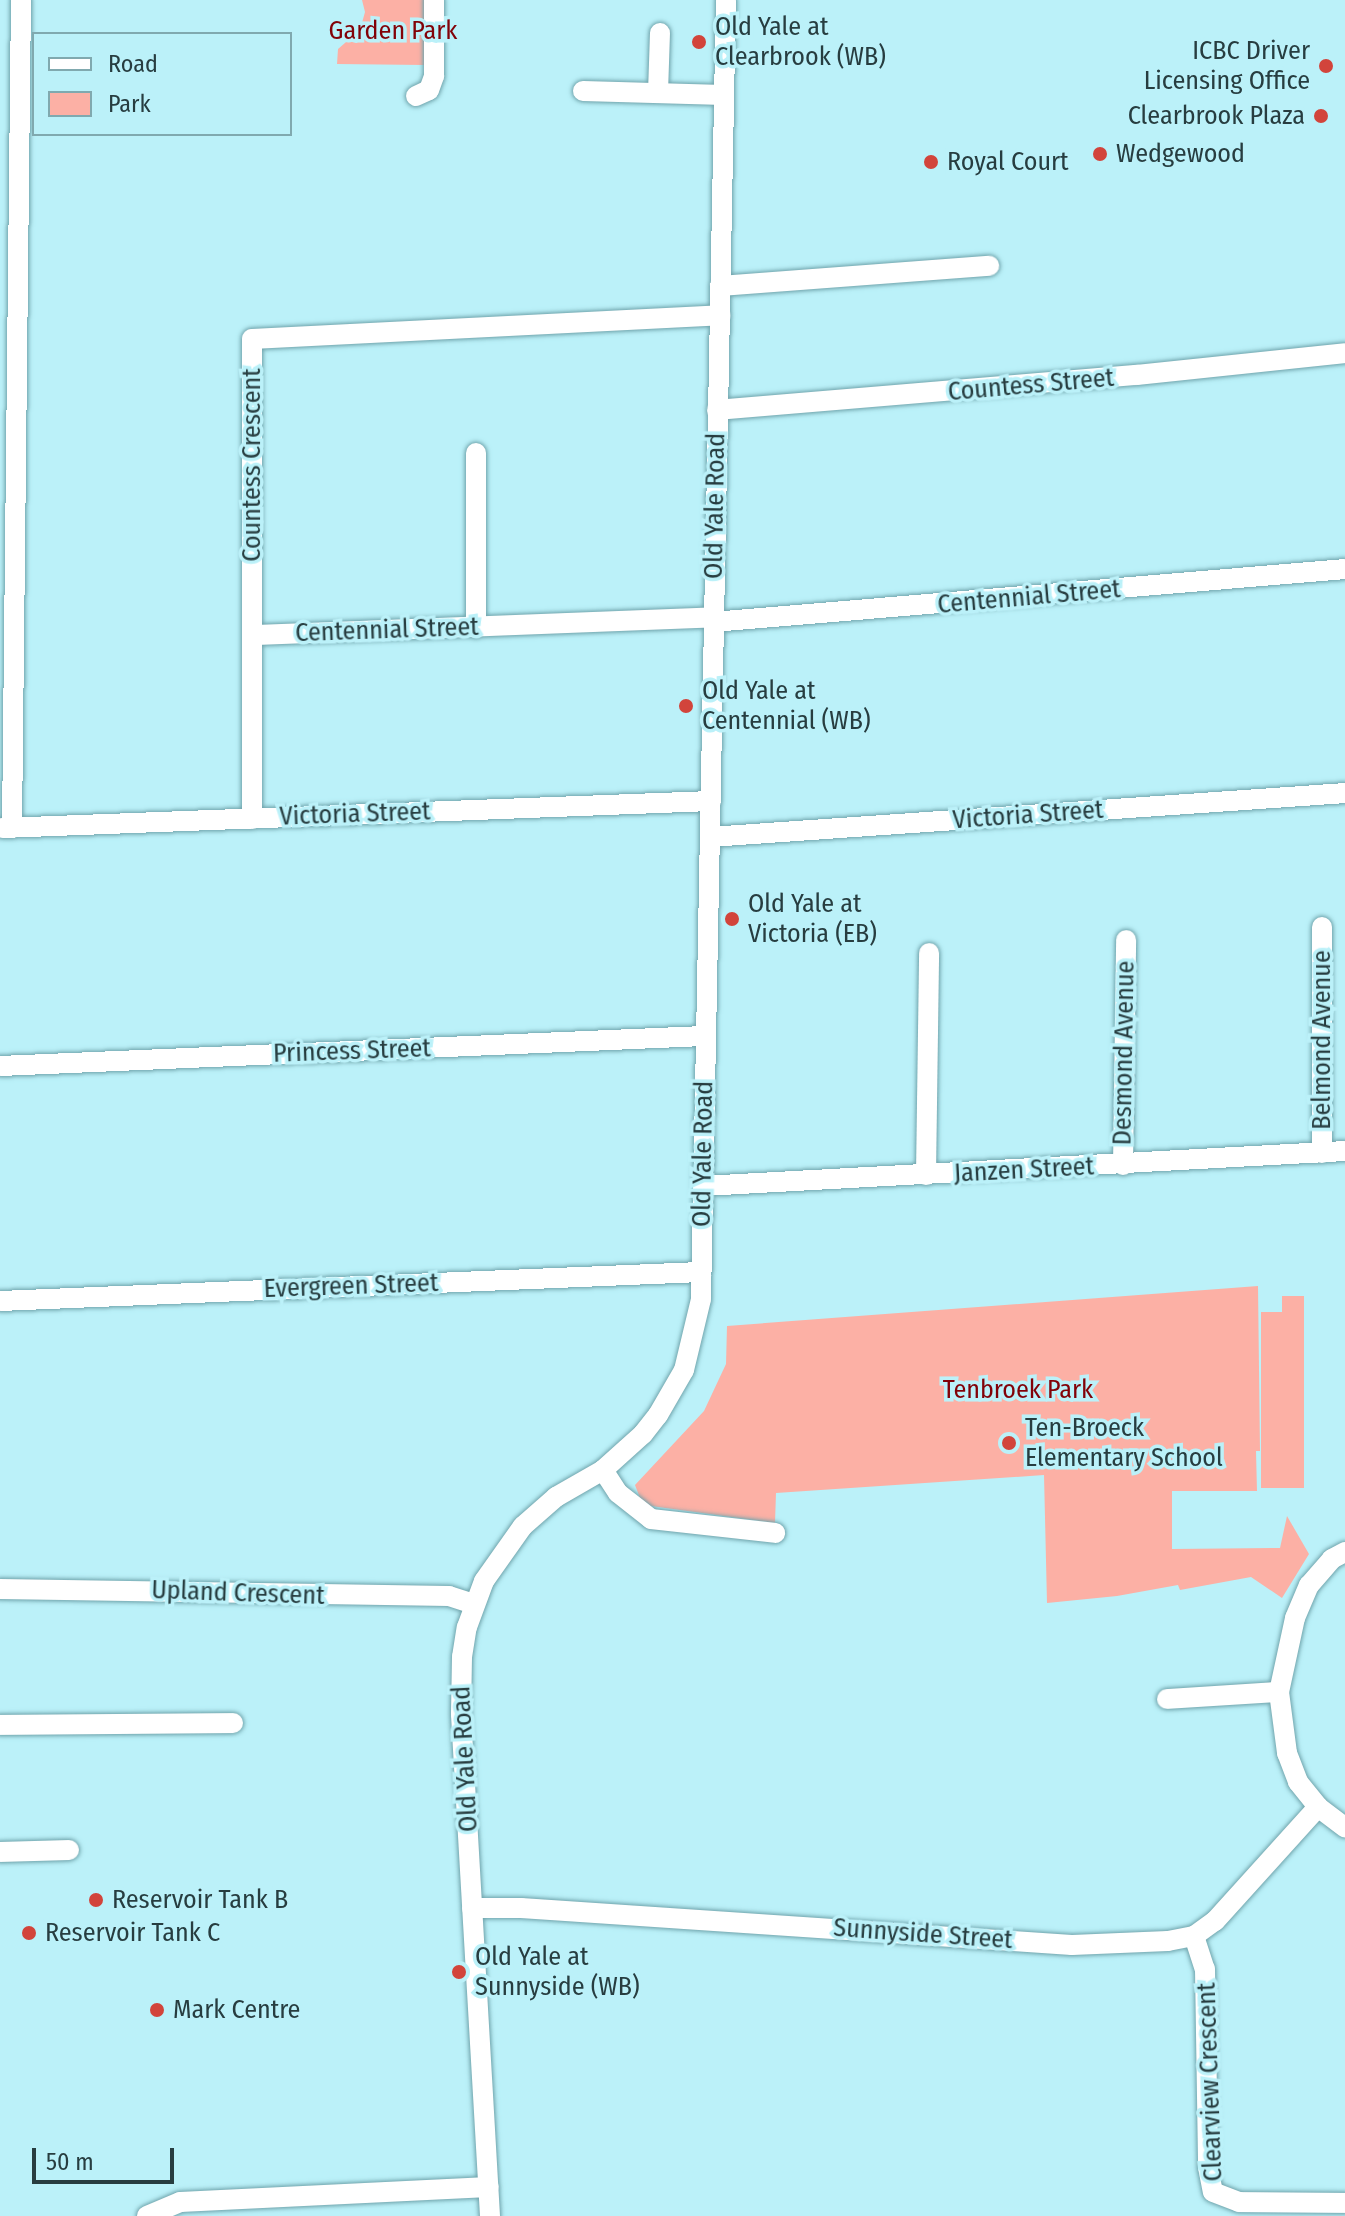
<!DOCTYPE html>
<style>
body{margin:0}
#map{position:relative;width:1345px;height:2216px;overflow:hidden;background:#bbf1f9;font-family:"Fira Sans Condensed",sans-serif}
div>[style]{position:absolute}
.green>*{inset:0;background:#fcb0a5}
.roads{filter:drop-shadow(0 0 2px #70a4ac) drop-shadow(0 0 2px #70a4ac)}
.minor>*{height:20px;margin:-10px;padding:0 10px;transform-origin:10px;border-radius:10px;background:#fff}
.dots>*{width:22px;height:22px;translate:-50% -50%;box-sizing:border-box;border:4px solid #bbf1f9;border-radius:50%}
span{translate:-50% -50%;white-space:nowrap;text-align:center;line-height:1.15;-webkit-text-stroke:7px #bbf1f9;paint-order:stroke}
.poi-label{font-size:26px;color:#273d40}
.left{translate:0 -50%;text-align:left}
.right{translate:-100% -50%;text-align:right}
.park-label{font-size:26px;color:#820208}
.street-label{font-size:26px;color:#273d40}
.legend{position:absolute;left:32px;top:32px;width:260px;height:104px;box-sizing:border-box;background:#bbf1f9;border:2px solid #80a9af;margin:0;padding:10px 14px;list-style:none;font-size:24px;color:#273d40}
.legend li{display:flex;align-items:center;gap:16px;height:40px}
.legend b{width:40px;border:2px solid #80a9af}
.scale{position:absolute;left:32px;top:2148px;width:142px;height:36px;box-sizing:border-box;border:4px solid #273d40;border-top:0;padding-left:10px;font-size:24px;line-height:28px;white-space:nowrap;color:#273d40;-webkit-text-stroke:6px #bbf1f9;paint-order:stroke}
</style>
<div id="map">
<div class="green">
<i style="clip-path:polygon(362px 0,424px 0,425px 65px,337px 64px,338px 49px,360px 30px,365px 12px)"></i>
<i style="clip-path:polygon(1258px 1286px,1260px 1451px,1256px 1451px,1257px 1491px,1172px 1491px,1172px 1549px,1280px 1548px,1287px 1516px,1309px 1554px,1282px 1598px,1251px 1577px,1180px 1590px,1178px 1585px,1117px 1596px,1047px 1603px,1044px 1475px,776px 1493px,775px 1523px,651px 1506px,640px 1498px,635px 1485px,704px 1411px,726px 1364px,727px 1326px)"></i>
<i style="clip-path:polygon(1282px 1296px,1304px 1296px,1304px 1488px,1261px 1488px,1261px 1312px,1282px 1312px)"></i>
</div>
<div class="roads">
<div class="minor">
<i style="left:583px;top:91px;width:141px;rotate:1.6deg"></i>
<i style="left:658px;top:93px;width:60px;rotate:-88.1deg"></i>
<i style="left:416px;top:96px;width:14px;rotate:-25deg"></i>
<i style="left:429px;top:90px;width:15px;rotate:-70deg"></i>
<i style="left:434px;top:76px;width:76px;rotate:-90deg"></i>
<i style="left:720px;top:286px;width:270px;rotate:-4.3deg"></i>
<i style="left:717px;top:410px;width:421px;rotate:-4.8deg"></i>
<i style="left:1137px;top:375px;width:209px;rotate:-6deg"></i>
<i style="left:476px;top:453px;width:175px;rotate:90deg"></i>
<i style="left:713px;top:622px;width:634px;rotate:-4.79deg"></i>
<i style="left:253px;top:635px;width:460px;rotate:-2.2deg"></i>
<i style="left:252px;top:819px;width:480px;rotate:-90deg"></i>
<i style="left:252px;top:339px;width:469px;rotate:-2.9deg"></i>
<i style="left:2px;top:828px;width:709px;rotate:-2.18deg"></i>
<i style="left:12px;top:828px;width:828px;rotate:-89.38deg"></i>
<i style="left:710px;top:837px;width:637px;rotate:-3.96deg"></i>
<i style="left:1322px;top:927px;width:226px;rotate:90deg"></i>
<i style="left:0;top:1066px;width:705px;rotate:-2.44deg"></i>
<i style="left:1123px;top:1165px;width:225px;rotate:-89.2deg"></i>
<i style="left:926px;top:1175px;width:222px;rotate:-89.2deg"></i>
<i style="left:703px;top:1186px;width:643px;rotate:-3.12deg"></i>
<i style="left:0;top:1301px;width:702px;rotate:-2.37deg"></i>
<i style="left:603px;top:1470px;width:27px;rotate:57deg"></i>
<i style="left:618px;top:1493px;width:42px;rotate:38.2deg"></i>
<i style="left:651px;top:1519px;width:125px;rotate:6.4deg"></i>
<i style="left:1345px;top:1552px;width:15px;rotate:152deg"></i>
<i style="left:1332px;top:1559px;width:35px;rotate:131deg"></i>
<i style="left:1309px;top:1585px;width:36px;rotate:113deg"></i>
<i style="left:1295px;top:1618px;width:76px;rotate:102.2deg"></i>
<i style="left:1279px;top:1692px;width:62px;rotate:82.5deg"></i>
<i style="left:1287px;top:1753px;width:31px;rotate:69deg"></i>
<i style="left:1298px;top:1782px;width:32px;rotate:51deg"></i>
<i style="left:1318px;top:1807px;width:34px;rotate:37deg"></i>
<i style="left:0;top:1589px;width:449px;rotate:0.9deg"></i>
<i style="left:449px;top:1596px;width:26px;rotate:18deg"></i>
<i style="left:1167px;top:1699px;width:112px;rotate:-3.6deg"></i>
<i style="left:0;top:1725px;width:233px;rotate:-0.5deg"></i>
<i style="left:0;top:1852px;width:69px;rotate:-1.7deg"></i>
<i style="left:472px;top:1908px;width:49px"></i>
<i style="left:521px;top:1908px;width:552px;rotate:3.84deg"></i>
<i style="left:1072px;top:1945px;width:96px;rotate:-2.4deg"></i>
<i style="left:1168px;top:1941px;width:26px;rotate:-11deg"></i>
<i style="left:1194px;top:1936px;width:26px;rotate:-36deg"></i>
<i style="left:1215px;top:1921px;width:154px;rotate:-47.9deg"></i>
<i style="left:1194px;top:1936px;width:35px;rotate:72deg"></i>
<i style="left:1205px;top:1969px;width:198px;rotate:89.1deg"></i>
<i style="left:1208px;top:2167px;width:25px;rotate:79deg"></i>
<i style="left:1213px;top:2192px;width:28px;rotate:21deg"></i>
<i style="left:1239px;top:2202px;width:106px;rotate:0.5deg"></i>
<i style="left:147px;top:2216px;width:36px;rotate:-23deg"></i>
<i style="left:180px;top:2202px;width:309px;rotate:-2.8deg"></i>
<i style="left:490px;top:2216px;width:503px;rotate:-93.31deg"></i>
<i style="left:461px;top:1714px;width:57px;rotate:-89deg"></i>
<i style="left:462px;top:1657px;width:30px;rotate:-81deg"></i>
<i style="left:467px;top:1627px;width:49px;rotate:-69.7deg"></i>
<i style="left:484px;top:1581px;width:67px;rotate:-54.7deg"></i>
<i style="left:523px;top:1526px;width:44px;rotate:-41.3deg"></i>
<i style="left:556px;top:1497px;width:54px;rotate:-29.9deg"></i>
<i style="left:603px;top:1470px;width:54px;rotate:-42deg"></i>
<i style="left:643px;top:1434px;width:24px;rotate:-52deg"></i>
<i style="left:658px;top:1415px;width:52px;rotate:-60deg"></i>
<i style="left:684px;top:1370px;width:73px;rotate:-76.5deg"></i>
<i style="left:701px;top:1299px;width:1299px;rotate:-88.9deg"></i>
</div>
</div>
<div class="dots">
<i style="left:699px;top:42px;background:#d2443b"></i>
<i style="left:1326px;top:66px;background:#d2443b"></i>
<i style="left:1321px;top:116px;background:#d2443b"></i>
<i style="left:1100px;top:154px;background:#d2443b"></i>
<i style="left:931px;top:162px;background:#d2443b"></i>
<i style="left:686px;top:706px;background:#d2443b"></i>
<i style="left:732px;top:919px;background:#d2443b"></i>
<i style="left:1009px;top:1443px;background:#d2443b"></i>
<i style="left:96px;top:1900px;background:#d2443b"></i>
<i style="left:29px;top:1933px;background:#d2443b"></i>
<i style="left:459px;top:1972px;background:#d2443b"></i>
<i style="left:157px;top:2010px;background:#d2443b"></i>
</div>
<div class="poi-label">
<span class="left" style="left:715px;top:42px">Old Yale at<br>Clearbrook (WB)</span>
<span class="right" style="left:1310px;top:66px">ICBC Driver<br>Licensing Office</span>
<span class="right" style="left:1305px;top:116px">Clearbrook Plaza</span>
<span class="left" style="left:1116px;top:154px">Wedgewood</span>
<span class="left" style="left:947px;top:162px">Royal Court</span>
<span class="left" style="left:702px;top:706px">Old Yale at<br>Centennial (WB)</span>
<span class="left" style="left:748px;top:919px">Old Yale at<br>Victoria (EB)</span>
<span class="left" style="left:1025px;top:1443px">Ten-Broeck<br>Elementary School</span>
<span class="left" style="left:112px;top:1900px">Reservoir Tank B</span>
<span class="left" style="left:45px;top:1933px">Reservoir Tank C</span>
<span class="left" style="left:475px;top:1972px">Old Yale at<br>Sunnyside (WB)</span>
<span class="left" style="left:173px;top:2010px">Mark Centre</span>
</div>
<div class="park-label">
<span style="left:393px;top:31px">Garden Park</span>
<span style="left:1018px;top:1390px">Tenbroek Park</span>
</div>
<div class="street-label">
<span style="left:1031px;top:385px;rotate:-5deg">Countess Street</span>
<span style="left:252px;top:465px;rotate:-90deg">Countess Crescent</span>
<span style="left:715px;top:506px;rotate:-89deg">Old Yale Road</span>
<span style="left:1029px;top:597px;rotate:-5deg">Centennial Street</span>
<span style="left:387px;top:630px;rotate:-2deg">Centennial Street</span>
<span style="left:355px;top:814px;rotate:-2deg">Victoria Street</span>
<span style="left:1028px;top:815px;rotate:-4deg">Victoria Street</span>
<span style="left:1322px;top:1040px;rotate:-90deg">Belmond Avenue</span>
<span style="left:352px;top:1051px;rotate:-2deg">Princess Street</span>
<span style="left:1124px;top:1053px;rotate:-89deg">Desmond Avenue</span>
<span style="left:703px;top:1154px;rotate:-89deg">Old Yale Road</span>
<span style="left:1024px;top:1170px;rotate:-3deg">Janzen Street</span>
<span style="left:351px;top:1286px;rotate:-2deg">Evergreen Street</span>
<span style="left:238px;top:1593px;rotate:2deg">Upland Crescent</span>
<span style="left:465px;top:1759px;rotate:-93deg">Old Yale Road</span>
<span style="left:923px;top:1934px;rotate:4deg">Sunnyside Street</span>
<span style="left:1210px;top:2082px;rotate:-92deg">Clearview Crescent</span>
</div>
<ul class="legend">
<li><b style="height:10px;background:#fff"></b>Road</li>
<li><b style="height:22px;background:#fcb0a5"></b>Park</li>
</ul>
<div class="scale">50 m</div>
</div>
